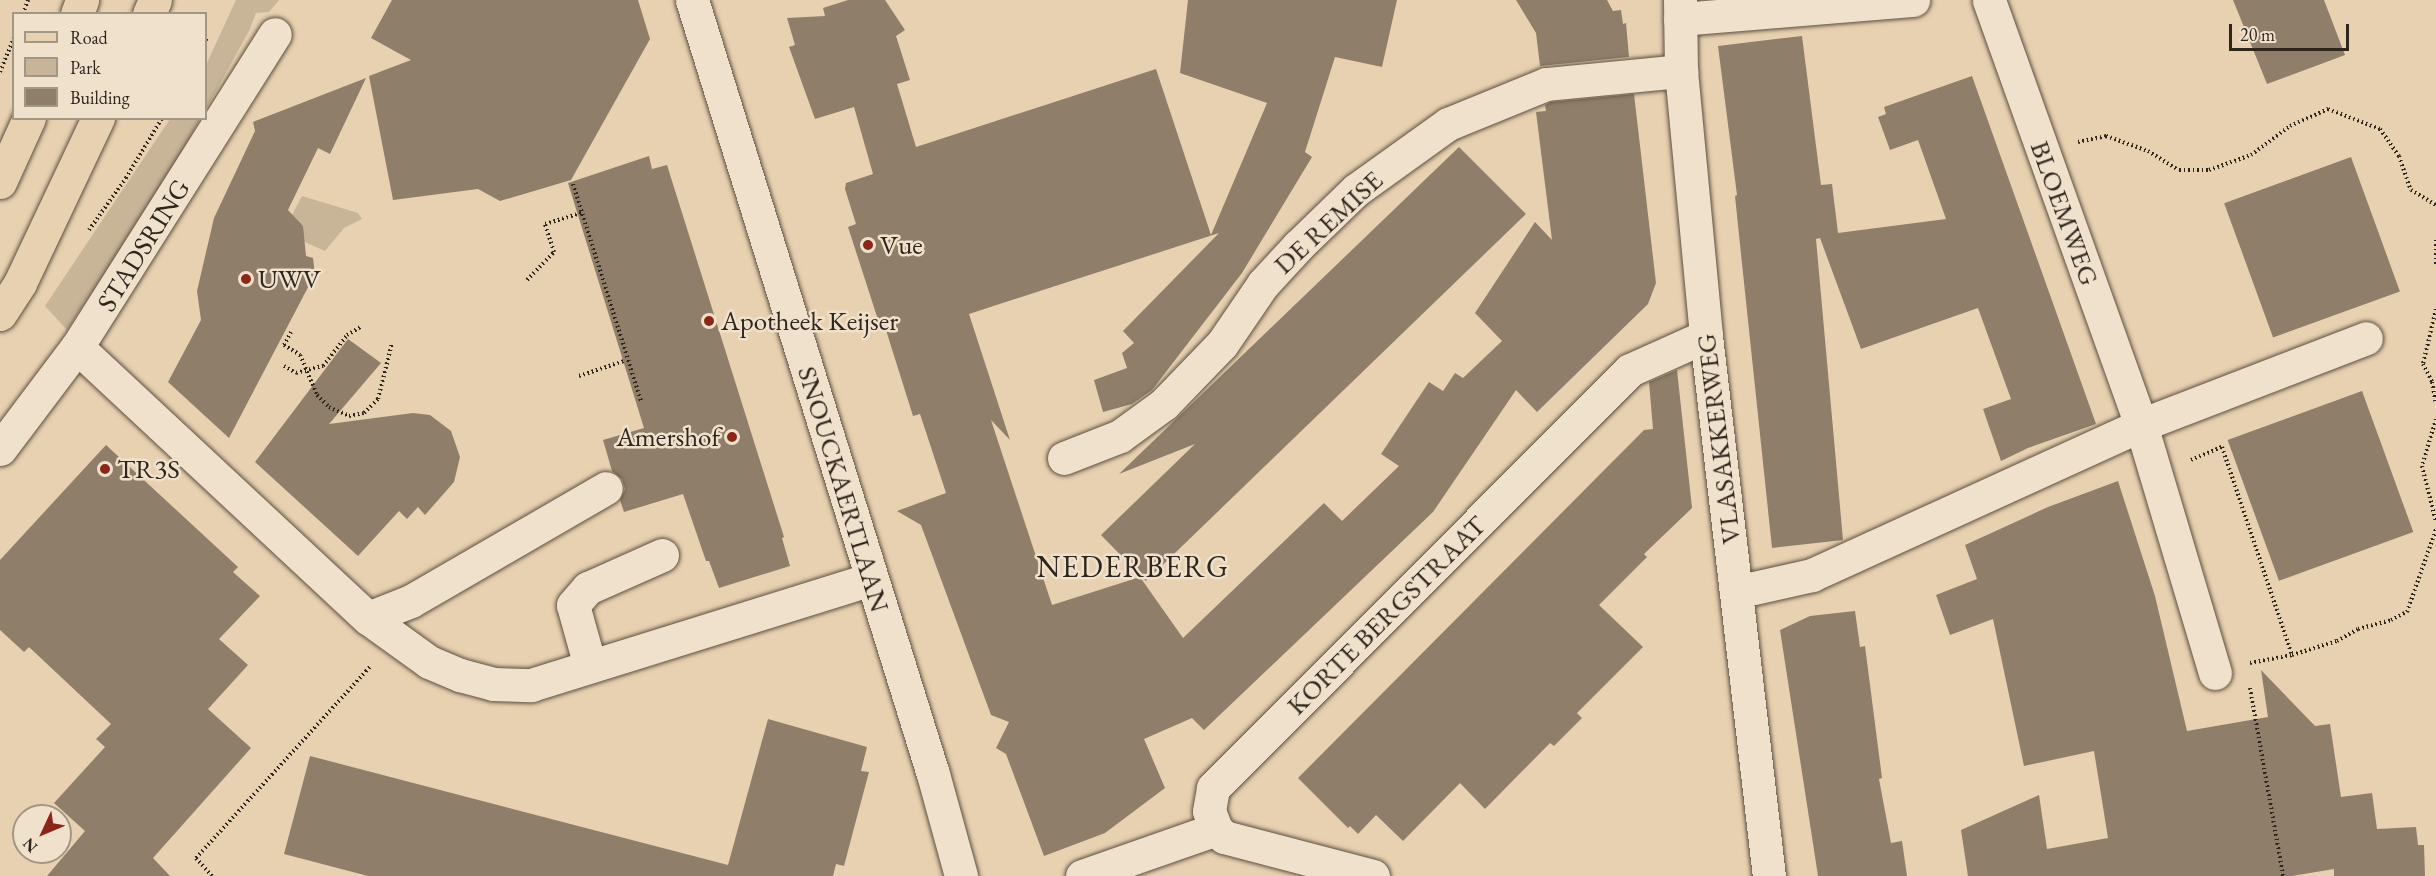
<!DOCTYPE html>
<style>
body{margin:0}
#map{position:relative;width:2436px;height:876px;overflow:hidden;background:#e8d1b0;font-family:"EB Garamond",serif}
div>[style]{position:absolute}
.green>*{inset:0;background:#c8b497}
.building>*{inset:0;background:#8f7e69;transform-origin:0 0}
.path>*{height:4px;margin-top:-2px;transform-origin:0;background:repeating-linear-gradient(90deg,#2e251d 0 1.5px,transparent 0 4.5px)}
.roads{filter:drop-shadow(0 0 2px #5c5042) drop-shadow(0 0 2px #5c5042)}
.minor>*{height:33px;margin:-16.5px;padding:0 16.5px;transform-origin:16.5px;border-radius:16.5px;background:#f0e1cc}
.major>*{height:33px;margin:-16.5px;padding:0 16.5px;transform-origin:16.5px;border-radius:16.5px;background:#e8d1b0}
.dots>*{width:16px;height:16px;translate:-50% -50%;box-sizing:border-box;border:3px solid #f0e1cc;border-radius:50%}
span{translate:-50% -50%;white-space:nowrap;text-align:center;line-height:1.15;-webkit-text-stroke:5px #f0e1cc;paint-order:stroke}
.street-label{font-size:27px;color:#2e251d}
.poi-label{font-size:27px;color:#2e251d}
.left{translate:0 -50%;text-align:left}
.right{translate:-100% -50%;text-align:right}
.quarter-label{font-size:30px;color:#2e251d;letter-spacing:1.5px}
.legend{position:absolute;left:12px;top:12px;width:195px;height:108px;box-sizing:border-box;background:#f0e1cc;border:2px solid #a29686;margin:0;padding:8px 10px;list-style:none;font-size:18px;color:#2e251d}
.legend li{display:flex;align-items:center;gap:12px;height:30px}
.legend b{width:30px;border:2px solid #a29686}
.north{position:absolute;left:12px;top:804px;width:60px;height:60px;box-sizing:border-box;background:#f0e1cc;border:2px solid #a29686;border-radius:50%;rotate:226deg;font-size:16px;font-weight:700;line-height:24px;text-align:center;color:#2e251d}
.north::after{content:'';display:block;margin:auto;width:21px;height:27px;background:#8f2418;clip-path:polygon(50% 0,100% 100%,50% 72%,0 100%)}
.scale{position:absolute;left:2229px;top:24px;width:120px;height:27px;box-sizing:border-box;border:3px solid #2e251d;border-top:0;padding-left:8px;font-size:18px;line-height:21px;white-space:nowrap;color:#2e251d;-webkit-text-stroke:4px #f0e1cc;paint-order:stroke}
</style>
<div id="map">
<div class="green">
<i style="clip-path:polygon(236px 0,279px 0,269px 12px,256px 13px,249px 31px,206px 109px,206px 65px)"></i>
<i style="clip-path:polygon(170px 119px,200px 119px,167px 179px,67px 330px,45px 306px)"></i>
<i style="clip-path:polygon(302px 196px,358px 213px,362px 219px,344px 228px,325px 251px,283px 232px)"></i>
</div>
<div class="building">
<i style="clip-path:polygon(392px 0,638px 0,650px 39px,571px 180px,500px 201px,478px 189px,393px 200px,369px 76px,411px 60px,371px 38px)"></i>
<i style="clip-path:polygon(848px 0,885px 0,905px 30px,896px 36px,910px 80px,897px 84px,916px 147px,1156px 69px,1211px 235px,1267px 103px,1180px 73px,1188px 0,1397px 0,1382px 67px,1335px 57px,1305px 152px,1312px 157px,1242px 273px,1152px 390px,1132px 404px,1103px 412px,1094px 380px,1127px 368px,1122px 353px,1134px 343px,1123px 331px,1219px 233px,969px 314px,1010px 440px,991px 420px,1052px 605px,1140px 577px,1183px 638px,1324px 503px,1342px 521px,1399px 466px,1381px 454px,1429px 382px,1443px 391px,1455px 373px,1463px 378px,1502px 341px,1475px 313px,1535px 222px,1552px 240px,1536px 112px,1546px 111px,1545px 105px,1551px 102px,1634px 94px,1656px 283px,1648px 304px,1537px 412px,1516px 390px,1433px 512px,1204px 730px,1192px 718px,1144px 739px,1165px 788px,1105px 833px,1044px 856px,1006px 754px,996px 748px,1009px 722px,991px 715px,921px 525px,897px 511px,946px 493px,920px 414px,913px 416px,885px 327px,881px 329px,848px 227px,856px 224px,845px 189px,846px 183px,873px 174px,854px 107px,815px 119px,789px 47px,795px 45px,787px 18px,825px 16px,823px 8px)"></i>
<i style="clip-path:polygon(1516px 0,1607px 0,1613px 11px,1621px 10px,1623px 24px,1626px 23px,1629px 57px,1540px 66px,1536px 33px)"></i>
<i style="clip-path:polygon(2233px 0,2324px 0,2345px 55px,2267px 84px)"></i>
<i style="clip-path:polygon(1802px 36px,1821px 185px,1832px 184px,1838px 233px,1946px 219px,1918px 140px,1890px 150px,1878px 117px,1886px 114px,1884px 107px,1972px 76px,2096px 424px,2028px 448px,2001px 461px,1983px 409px,2011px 399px,1978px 308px,1861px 349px,1820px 238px,1816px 239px,1843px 540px,1772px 548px,1739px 235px,1735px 196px,1737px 195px,1718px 46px)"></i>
<i style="clip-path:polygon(366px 78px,330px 154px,318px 148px,288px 210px,303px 226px,306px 256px,313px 258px,315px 274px,229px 438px,168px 382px,201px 320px,197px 291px,214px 218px,255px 131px,253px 122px)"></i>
<i style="clip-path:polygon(1459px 147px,1526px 214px,1146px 581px,1101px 535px,1195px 444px,1119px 474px)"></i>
<i style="clip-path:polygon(649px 156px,652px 169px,667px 165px,784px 537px,782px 538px,790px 566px,719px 588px,709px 561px,706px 561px,683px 494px,624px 512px,620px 500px,625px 489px,622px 479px,612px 471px,603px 440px,644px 428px,568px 183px)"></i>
<i style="left:2351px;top:157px;width:143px;height:135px;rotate:70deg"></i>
<i style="clip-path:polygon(348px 339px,381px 363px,329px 424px,413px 413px,430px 415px,451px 431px,460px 457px,454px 482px,425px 515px,418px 507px,407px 519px,399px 511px,358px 556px,255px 462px)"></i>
<i style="clip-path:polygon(1677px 370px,1692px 508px,1644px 554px,1647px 557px,1599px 605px,1643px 647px,1577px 713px,1582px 718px,1554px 746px,1550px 743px,1485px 809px,1460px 783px,1403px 841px,1376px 815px,1358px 834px,1350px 826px,1348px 828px,1298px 778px,1644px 430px,1653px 429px,1649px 382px)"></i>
<i style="left:2362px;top:391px;width:150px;height:143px;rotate:70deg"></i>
<i style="clip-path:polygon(106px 445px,238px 567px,233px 572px,260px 596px,219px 639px,248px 665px,208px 709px,251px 748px,153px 858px,170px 876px,47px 876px,85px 831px,54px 803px,105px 747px,96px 739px,111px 724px,29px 647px,24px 652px,0 630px,0 560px)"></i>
<i style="clip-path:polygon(2118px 481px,2155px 596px,2187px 731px,2268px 717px,2261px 670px,2315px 726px,2330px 724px,2341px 797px,2372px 793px,2377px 829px,2416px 827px,2418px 845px,2424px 845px,2425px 876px,2334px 876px,2334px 869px,2292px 876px,1968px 876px,1961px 830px,2039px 795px,2047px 849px,2108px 838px,2094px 751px,2024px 766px,1993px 619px,1950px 635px,1936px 595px,1977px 579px,1965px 545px,2048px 507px)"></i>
<i style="clip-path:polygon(1855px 611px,1860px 647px,1865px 646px,1882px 778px,1879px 779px,1891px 843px,1902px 841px,1907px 876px,1818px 876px,1780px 630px,1810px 616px)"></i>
<i style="clip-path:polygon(768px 719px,867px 747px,861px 771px,869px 772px,854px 828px,844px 866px,836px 864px,833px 876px,368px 876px,284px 854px,310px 756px,728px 865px)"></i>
</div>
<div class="path">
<i style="left:23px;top:14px;width:15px;rotate:-70deg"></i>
<i style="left:206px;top:40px;width:4px;rotate:-56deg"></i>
<i style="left:0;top:72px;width:38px;rotate:-68deg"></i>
<i style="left:2078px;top:142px;width:29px;rotate:-12deg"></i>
<i style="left:2106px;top:136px;width:45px;rotate:19.7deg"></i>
<i style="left:2148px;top:151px;width:36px;rotate:32deg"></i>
<i style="left:2179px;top:170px;width:30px"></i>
<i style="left:2209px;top:170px;width:45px;rotate:-19.7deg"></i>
<i style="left:2251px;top:155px;width:49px;rotate:-36.6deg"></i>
<i style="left:2290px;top:126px;width:42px;rotate:-24.1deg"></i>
<i style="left:2328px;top:109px;width:56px;rotate:21deg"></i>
<i style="left:2380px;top:129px;width:33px;rotate:55deg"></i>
<i style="left:2399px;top:156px;width:36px;rotate:71deg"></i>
<i style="left:2411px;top:190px;width:29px;rotate:31deg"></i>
<i style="left:573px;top:184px;width:227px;rotate:72.6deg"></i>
<i style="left:89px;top:230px;width:64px;rotate:-54.6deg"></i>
<i style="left:126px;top:178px;width:70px;rotate:-59deg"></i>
<i style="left:2436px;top:240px;width:27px;rotate:90deg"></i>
<i style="left:527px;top:280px;width:39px;rotate:-46deg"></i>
<i style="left:554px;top:252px;width:29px;rotate:-108deg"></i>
<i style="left:545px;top:224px;width:39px;rotate:-17deg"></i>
<i style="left:2436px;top:309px;width:57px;rotate:103.3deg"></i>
<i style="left:2423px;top:364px;width:20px;rotate:63deg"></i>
<i style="left:2432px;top:382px;width:22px;rotate:80deg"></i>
<i style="left:291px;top:332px;width:15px;rotate:118deg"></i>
<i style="left:284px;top:345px;width:19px;rotate:32deg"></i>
<i style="left:300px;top:355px;width:43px;rotate:67deg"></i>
<i style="left:317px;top:395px;width:17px;rotate:45deg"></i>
<i style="left:329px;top:407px;width:22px;rotate:24deg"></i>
<i style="left:349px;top:416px;width:15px;rotate:-11deg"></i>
<i style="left:364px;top:413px;width:20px;rotate:-45deg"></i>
<i style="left:378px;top:399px;width:58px;rotate:-76deg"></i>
<i style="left:284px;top:366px;width:14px;rotate:30deg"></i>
<i style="left:296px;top:373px;width:28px;rotate:-15deg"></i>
<i style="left:323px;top:366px;width:39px;rotate:-52deg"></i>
<i style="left:347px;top:335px;width:17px;rotate:-31deg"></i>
<i style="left:579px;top:376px;width:47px;rotate:-18.4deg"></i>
<i style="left:2436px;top:419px;width:49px;rotate:106.6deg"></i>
<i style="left:2422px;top:466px;width:58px;rotate:76deg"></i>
<i style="left:2191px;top:460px;width:34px;rotate:-23deg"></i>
<i style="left:2222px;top:447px;width:219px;rotate:71.4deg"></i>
<i style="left:2250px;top:663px;width:43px;rotate:-10.8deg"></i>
<i style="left:2292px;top:655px;width:47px;rotate:-17.3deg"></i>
<i style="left:2337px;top:641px;width:24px;rotate:-30deg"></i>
<i style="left:2358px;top:629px;width:34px;rotate:-15deg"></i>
<i style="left:2391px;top:620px;width:18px;rotate:-27deg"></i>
<i style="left:2407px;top:612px;width:88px;rotate:-70.7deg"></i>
<i style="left:2250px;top:688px;width:191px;rotate:80deg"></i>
<i style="left:212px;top:876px;width:24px;rotate:-132deg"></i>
<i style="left:196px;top:858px;width:260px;rotate:-47.7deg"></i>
</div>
<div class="roads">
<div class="minor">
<i style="left:692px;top:0;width:811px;rotate:72.71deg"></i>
<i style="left:933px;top:774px;width:106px;rotate:74.6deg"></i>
<i style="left:1680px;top:0;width:71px;rotate:89.2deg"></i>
<i style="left:1681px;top:71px;width:266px;rotate:84.6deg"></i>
<i style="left:1706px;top:336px;width:544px;rotate:83.35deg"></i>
<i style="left:1680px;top:19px;width:234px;rotate:-4.7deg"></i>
<i style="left:77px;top:347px;width:398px;rotate:43deg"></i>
<i style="left:368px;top:618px;width:75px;rotate:35.8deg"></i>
<i style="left:429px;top:662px;width:34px;rotate:23deg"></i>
<i style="left:460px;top:675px;width:34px;rotate:15deg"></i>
<i style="left:493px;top:684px;width:38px;rotate:2deg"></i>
<i style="left:531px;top:685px;width:356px;rotate:-17.3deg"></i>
<i style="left:0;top:449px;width:128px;rotate:-53deg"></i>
<i style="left:77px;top:347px;width:370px;rotate:-57.7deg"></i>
<i style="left:1064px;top:458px;width:60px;rotate:-21.4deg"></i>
<i style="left:1120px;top:436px;width:54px;rotate:-36deg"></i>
<i style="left:1164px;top:404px;width:83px;rotate:-46deg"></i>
<i style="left:1222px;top:344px;width:73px;rotate:-55.7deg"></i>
<i style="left:1263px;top:284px;width:52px;rotate:-47.4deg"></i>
<i style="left:1298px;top:246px;width:81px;rotate:-44deg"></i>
<i style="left:1356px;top:190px;width:113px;rotate:-35.7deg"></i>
<i style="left:1448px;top:124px;width:106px;rotate:-22.2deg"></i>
<i style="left:1546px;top:84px;width:136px;rotate:-5.5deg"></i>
<i style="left:1736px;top:592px;width:78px;rotate:-12.6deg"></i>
<i style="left:1812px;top:575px;width:362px;rotate:-24.5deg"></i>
<i style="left:2141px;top:425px;width:451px;rotate:-109.7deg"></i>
<i style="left:368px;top:618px;width:46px;rotate:-21.6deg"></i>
<i style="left:411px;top:601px;width:225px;rotate:-30.1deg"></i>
<i style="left:590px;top:666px;width:63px;rotate:-105.6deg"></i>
<i style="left:573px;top:605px;width:23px;rotate:-49deg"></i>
<i style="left:588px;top:588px;width:81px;rotate:-24deg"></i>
<i style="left:2215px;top:673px;width:259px;rotate:-106.6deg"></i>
<i style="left:2141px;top:425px;width:241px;rotate:-21.1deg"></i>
<i style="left:1082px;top:876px;width:142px;rotate:-19.3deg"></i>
<i style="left:1373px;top:876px;width:154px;rotate:-165.3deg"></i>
<i style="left:1224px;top:837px;width:11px;rotate:-135deg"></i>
<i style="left:1216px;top:829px;width:19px;rotate:-111deg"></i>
<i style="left:1209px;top:811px;width:23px;rotate:-80deg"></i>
<i style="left:1213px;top:788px;width:590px;rotate:-45.07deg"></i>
<i style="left:1630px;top:370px;width:83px;rotate:-24.1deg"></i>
</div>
<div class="major">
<i style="left:77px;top:14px;width:15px;rotate:-70deg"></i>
<i style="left:149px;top:14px;width:15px;rotate:-67deg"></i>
<i style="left:0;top:182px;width:70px;rotate:-65.6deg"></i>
<i style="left:0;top:314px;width:37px;rotate:-57deg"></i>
<i style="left:20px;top:283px;width:183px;rotate:-64.7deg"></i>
</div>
</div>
<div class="dots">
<i style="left:868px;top:245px;background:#8f2418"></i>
<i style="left:246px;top:279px;background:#8f2418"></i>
<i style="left:709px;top:321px;background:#8f2418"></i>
<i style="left:732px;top:437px;background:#8f2418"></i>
<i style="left:105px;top:469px;background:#8f2418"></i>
</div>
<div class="street-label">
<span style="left:2065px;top:213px;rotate:70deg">BLOEMWEG</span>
<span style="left:1328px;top:222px;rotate:-43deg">DE REMISE</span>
<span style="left:143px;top:245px;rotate:-58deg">STADSRING</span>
<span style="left:1718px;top:439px;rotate:-97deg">VLASAKKERWEG</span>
<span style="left:844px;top:489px;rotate:73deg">SNOUCKAERTLAAN</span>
<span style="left:1386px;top:615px;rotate:-45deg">KORTE BERGSTRAAT</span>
</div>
<div class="poi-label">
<span class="left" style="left:880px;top:245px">Vue</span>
<span class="left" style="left:258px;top:279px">UWV</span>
<span class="left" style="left:721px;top:321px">Apotheek Keijser</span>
<span class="right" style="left:720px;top:437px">Amershof</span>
<span class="left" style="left:117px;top:469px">TR3S</span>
</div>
<div class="quarter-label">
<span style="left:1133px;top:567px">NEDERBERG</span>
</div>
<ul class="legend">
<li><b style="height:8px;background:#e8d1b0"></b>Road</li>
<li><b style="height:16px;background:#c8b497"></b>Park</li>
<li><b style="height:16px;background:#8f7e69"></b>Building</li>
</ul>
<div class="north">N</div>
<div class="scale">20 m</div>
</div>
